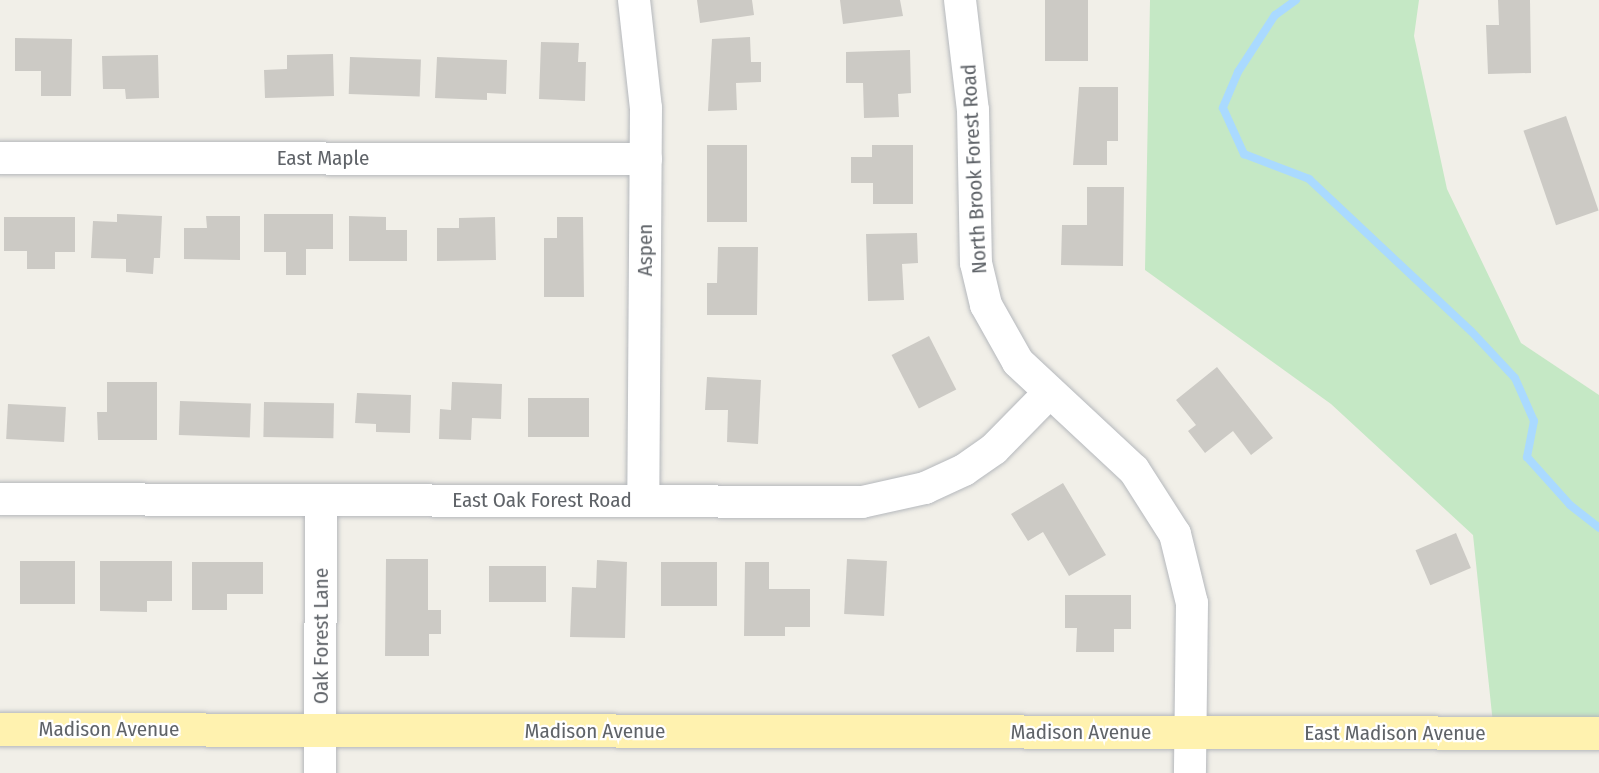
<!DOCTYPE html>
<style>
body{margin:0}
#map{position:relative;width:1599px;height:773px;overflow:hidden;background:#f1efe8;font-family:"Fira Sans Condensed",sans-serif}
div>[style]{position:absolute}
.green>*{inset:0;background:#c5e8c5}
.stream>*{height:8px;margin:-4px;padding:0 4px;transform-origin:4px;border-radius:4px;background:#aadaff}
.building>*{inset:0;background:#cccac5;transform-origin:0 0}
.roads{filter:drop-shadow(0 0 2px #b5b8bc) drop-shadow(0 0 2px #b5b8bc)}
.minor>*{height:32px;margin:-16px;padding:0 16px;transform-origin:16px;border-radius:16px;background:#fff}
.major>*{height:33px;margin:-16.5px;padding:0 16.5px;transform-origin:16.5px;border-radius:16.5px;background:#fff2af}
span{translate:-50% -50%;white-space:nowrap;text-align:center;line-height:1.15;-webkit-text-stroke:4.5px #fff;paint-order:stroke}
.street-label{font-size:21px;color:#5f6368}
</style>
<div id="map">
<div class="green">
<i style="clip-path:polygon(1150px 0,1419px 0,1414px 36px,1447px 189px,1521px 343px,1599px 395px,1599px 725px,1494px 733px,1473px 535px,1331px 404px,1145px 270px)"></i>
</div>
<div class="stream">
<i style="left:1296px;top:0;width:26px;rotate:144deg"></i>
<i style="left:1275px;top:15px;width:68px;rotate:123deg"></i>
<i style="left:1238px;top:72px;width:39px;rotate:113deg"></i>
<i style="left:1223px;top:108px;width:51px;rotate:65.5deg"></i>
<i style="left:1244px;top:154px;width:70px;rotate:21deg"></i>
<i style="left:1309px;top:179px;width:222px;rotate:43.2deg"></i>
<i style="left:1471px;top:331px;width:64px;rotate:46.9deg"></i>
<i style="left:1515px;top:378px;width:47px;rotate:66.2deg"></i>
<i style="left:1534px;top:421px;width:37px;rotate:101deg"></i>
<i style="left:1527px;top:457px;width:64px;rotate:48.1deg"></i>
<i style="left:1570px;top:505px;width:37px;rotate:38deg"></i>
</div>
<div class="building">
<i style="clip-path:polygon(697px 0,752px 0,754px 15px,700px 23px)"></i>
<i style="clip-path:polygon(840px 0,900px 0,903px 16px,843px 24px)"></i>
<i style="left:1045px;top:0;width:43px;height:61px"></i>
<i style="clip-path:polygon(1498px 0,1530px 0,1531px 73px,1488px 74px,1486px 25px,1499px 25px)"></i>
<i style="clip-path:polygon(750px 37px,751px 62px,761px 62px,761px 82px,736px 83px,737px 110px,708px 111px,712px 39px)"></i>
<i style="clip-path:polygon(15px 38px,72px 39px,71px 96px,41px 96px,41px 71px,15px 71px)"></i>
<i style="clip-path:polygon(541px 42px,579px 43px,578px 62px,586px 62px,585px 101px,539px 99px)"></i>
<i style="clip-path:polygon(910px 50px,911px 93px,898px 94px,899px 117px,864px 118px,863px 83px,846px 83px,846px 52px)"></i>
<i style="clip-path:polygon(333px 54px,334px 96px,265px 98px,264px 70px,287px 69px,287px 55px)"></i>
<i style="clip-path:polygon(158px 55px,159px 98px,126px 99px,125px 89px,103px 89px,102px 56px)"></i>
<i style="left:350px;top:57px;width:71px;height:37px;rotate:2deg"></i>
<i style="clip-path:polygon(437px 57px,507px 60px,506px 94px,487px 93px,487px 100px,435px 98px)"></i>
<i style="clip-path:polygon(1079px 87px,1118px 87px,1118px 141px,1107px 141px,1107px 165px,1073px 165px)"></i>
<i style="left:1566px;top:116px;width:100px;height:45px;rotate:71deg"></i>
<i style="left:707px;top:145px;width:40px;height:77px"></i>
<i style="clip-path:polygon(872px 145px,913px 145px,913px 204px,873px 204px,873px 183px,851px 183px,851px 157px,872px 157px)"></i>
<i style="clip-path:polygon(1087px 187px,1124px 187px,1123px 266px,1061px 265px,1062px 225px,1087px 225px)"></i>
<i style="clip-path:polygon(117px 214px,162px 216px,160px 258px,154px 258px,153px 274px,126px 272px,126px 259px,91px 258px,93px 221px,117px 222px)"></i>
<i style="clip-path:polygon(264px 214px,333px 214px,333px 249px,306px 249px,306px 275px,286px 275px,286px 252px,264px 252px)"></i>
<i style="clip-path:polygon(206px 216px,240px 216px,240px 260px,184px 259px,184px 228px,207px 228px)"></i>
<i style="clip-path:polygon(349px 216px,386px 217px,386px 230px,407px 230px,407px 261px,349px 261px)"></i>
<i style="clip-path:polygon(4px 217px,75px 217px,75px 252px,55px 252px,55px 269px,27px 269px,27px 251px,4px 251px)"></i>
<i style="clip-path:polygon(495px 217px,496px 260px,437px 261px,437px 228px,459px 228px,459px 218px)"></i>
<i style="clip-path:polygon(557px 217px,583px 217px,584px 297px,544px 297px,544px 238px,557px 238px)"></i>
<i style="clip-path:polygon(917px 233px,918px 263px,902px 264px,904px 300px,868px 301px,866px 234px)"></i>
<i style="clip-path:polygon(718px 247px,758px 247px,757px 315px,707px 315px,707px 283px,717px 283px)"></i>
<i style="left:929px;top:336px;width:60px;height:42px;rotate:63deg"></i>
<i style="clip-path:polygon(1217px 367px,1273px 438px,1251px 455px,1233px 431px,1205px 453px,1188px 431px,1196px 425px,1176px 400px)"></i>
<i style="clip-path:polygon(707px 377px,761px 380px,758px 444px,727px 442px,728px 410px,705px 410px)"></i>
<i style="clip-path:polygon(107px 382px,157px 382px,157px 440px,98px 440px,97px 412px,107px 412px)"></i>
<i style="clip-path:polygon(452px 382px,502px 384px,501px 419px,472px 418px,471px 440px,439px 439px,440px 409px,451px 410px)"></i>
<i style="clip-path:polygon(357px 393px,411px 395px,410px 433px,376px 432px,376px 424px,355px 423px)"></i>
<i style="left:528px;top:398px;width:61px;height:39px"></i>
<i style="left:180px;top:401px;width:71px;height:34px;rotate:2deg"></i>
<i style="left:264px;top:402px;width:70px;height:35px;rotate:1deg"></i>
<i style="left:8px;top:404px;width:58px;height:35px;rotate:3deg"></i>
<i style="clip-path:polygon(1063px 483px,1106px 555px,1069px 576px,1043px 532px,1028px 541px,1011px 514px)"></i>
<i style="left:1456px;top:533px;width:38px;height:44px;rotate:67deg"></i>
<i style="clip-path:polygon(386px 559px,428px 559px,428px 610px,441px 610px,441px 634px,429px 634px,429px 656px,385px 656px)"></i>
<i style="left:847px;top:559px;width:40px;height:55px;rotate:3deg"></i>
<i style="clip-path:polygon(597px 560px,627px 562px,625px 638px,570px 637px,572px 587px,596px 588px)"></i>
<i style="left:20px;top:561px;width:55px;height:43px"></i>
<i style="clip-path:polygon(100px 561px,172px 561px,172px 601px,147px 601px,147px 612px,100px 611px)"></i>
<i style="clip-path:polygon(192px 562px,263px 562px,263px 594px,227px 594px,227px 610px,192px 610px)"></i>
<i style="left:661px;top:562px;width:56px;height:44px"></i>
<i style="clip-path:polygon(745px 562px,769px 562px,769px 589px,810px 589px,810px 627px,785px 627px,785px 636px,744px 636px)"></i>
<i style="left:489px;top:566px;width:57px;height:36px"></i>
<i style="clip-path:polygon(1065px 595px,1131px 595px,1131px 629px,1114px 629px,1114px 652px,1076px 652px,1077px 628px,1065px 628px)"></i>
</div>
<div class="roads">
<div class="minor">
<i style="left:634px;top:0;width:109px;rotate:83.7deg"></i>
<i style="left:646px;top:108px;width:393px;rotate:90.4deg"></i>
<i style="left:960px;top:0;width:111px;rotate:83.3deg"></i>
<i style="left:973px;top:110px;width:153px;rotate:88.9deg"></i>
<i style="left:976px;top:263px;width:43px;rotate:76.6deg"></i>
<i style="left:986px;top:305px;width:65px;rotate:60.7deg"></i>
<i style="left:1018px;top:362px;width:158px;rotate:43deg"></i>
<i style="left:1134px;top:470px;width:76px;rotate:57.4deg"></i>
<i style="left:1175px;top:534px;width:71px;rotate:76.2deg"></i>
<i style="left:1192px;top:603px;width:170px;rotate:90.7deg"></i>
<i style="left:0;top:158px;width:646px;rotate:0.09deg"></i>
<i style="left:0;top:499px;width:862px;rotate:0.2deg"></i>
<i style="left:862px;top:502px;width:65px;rotate:-12.5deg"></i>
<i style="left:925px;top:488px;width:43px;rotate:-24.8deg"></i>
<i style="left:964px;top:470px;width:37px;rotate:-35deg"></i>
<i style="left:994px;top:449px;width:78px;rotate:-45.5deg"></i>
<i style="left:320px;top:773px;width:273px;rotate:-89.8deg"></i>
</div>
<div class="major">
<i style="left:0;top:729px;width:1599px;rotate:0.14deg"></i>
</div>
</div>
<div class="street-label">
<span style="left:323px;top:158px">East Maple</span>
<span style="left:974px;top:169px;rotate:-93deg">North Brook Forest Road</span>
<span style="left:645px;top:250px;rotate:-90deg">Aspen</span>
<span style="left:542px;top:500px">East Oak Forest Road</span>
<span style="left:321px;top:636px;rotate:-90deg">Oak Forest Lane</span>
<span style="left:109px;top:729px">Madison Avenue</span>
<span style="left:595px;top:731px">Madison Avenue</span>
<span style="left:1081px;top:732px">Madison Avenue</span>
<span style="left:1395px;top:733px">East Madison Avenue</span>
</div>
</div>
